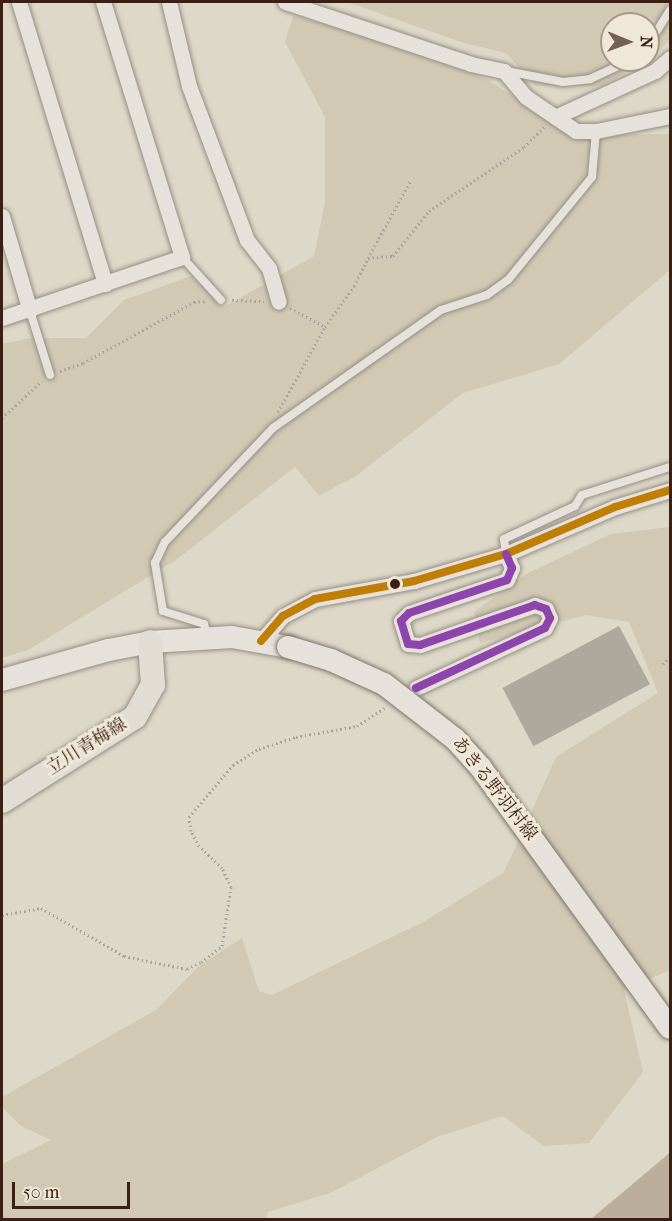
<!DOCTYPE html>
<meta charset="utf-8">
<style>
body{margin:0}
#map{position:relative;width:672px;height:1221px;overflow:hidden;background:#ded8c8;font-family:"IM FELL French Canon","Noto Serif JP",serif}
div>[style]{position:absolute}
.green>*{inset:0;background:#d2c9b4}
.water>*{inset:0;background:#bbae9a}
.building>*{inset:0;background:#afa89d;transform-origin:0 0}
.path>*{height:3px;margin-top:-1.5px;transform-origin:0;background:repeating-linear-gradient(90deg,#a7a29b 0 1.5px,transparent 0 4.5px)}
.roads{filter:drop-shadow(0 0 2px #958e84) drop-shadow(0 0 2px #958e84)}
.service>*{height:8px;margin:-4px;padding:0 4px;transform-origin:4px;border-radius:4px;background:#e6e2db}
.minor>*{height:15px;margin:-7.5px;padding:0 7.5px;transform-origin:7.5px;border-radius:7.5px;background:#e6e2db}
.secondary>*{height:22px;margin:-11px;padding:0 11px;transform-origin:11px;border-radius:11px;background:#e6e2db}
.primary>*{height:24px;margin:-12px;padding:0 12px;transform-origin:12px;border-radius:12px;background:#e1ddd5}
.bridges{filter:drop-shadow(0 0 2px #7e766c) drop-shadow(0 0 2px #7e766c)}
.secondary-bridge>*{height:22px;margin:-11px;padding:0 11px;transform-origin:11px;border-radius:11px;background:#e6e2db}
.bus-1>*{height:8px;margin:-4px;padding:0 4px;transform-origin:4px;border-radius:4px;background:#bf7e06}
.bus-2>*{height:8px;margin:-4px;padding:0 4px;transform-origin:4px;border-radius:4px;background:#8e44ad}
.dots>*{width:16px;height:16px;translate:-50% -50%;box-sizing:border-box;border:3px solid #efe8d6;border-radius:50%}
span{translate:-50% -50%;white-space:nowrap;text-align:center;line-height:1.15;-webkit-text-stroke:6px #efe8d6;paint-order:stroke}
.street-label{font-size:18px;color:#3b1f15}
.frame{position:absolute;inset:0;border:3px solid #3b1f15;pointer-events:none}
.north{position:absolute;left:600px;top:12px;width:60px;height:60px;box-sizing:border-box;background:#efe8d6;border:2px solid #a79889;border-radius:50%;rotate:91deg;font-size:16px;font-weight:700;line-height:24px;text-align:center;color:#3b1f15}
.north::after{content:'';display:block;margin:auto;width:21px;height:27px;background:#746054;clip-path:polygon(50% 0,100% 100%,50% 72%,0 100%)}
.scale{position:absolute;left:12px;top:1182px;width:118px;height:27px;box-sizing:border-box;border:3px solid #3b1f15;border-top:0;padding-left:8px;font-size:18px;line-height:21px;white-space:nowrap;color:#3b1f15;-webkit-text-stroke:4px #efe8d6;paint-order:stroke}
</style>
<div id="map">
<div class="green">
<i style="clip-path:polygon(evenodd,347px 2px,670px 2px,670px 40px,651px 59px,601px 86px,536px 86px,506px 53px,464px 43px,347px 2px,612px 24px,648px 24px,648px 60px,612px 60px,612px 24px)"></i>
<i style="clip-path:polygon(293px 16px,381px 38px,488px 80px,574px 135px,670px 134px,670px 270px,559px 364px,463px 393px,356px 476px,319px 496px,295px 467px,176px 560px,28px 650px,2px 658px,2px 344px,31px 338px,86px 338px,124px 300px,191px 276px,224px 307px,314px 256px,325px 203px,325px 117px,285px 42px)"></i>
<i style="clip-path:polygon(670px 527px,670px 970px,624px 990px,643px 1072px,589px 1143px,544px 1146px,503px 1116px,437px 1137px,330px 1193px,268px 1212px,266px 1220px,2px 1219px,2px 1164px,51px 1140px,21px 1126px,2px 1107px,2px 1097px,156px 1010px,200px 965px,242px 938px,259px 991px,272px 995px,425px 921px,504px 872px,556px 757px,658px 693px,629px 622px,586px 615px,480px 643px,474px 612px,528px 573px,611px 534px)"></i>
</div>
<div class="water">
<i style="clip-path:polygon(670px 1152px,670px 1219px,591px 1219px,666px 1156px)"></i>
</div>
<div class="building">
<i style="left:619px;top:626px;width:66px;height:132px;rotate:62deg"></i>
</div>
<div class="path">
<i style="left:368px;top:258px;width:87px;rotate:-61.1deg"></i>
<i style="left:232px;top:300px;width:32px;rotate:2deg"></i>
<i style="left:290px;top:308px;width:40px;rotate:28deg"></i>
<i style="left:325px;top:327px;width:50px;rotate:-54.7deg"></i>
<i style="left:354px;top:286px;width:31px;rotate:-63deg"></i>
<i style="left:368px;top:258px;width:25px;rotate:-5deg"></i>
<i style="left:393px;top:256px;width:58px;rotate:-51.3deg"></i>
<i style="left:429px;top:211px;width:115px;rotate:-34deg"></i>
<i style="left:524px;top:147px;width:30px;rotate:-45deg"></i>
<i style="left:60px;top:371px;width:24px;rotate:-19deg"></i>
<i style="left:83px;top:363px;width:127px;rotate:-28.8deg"></i>
<i style="left:194px;top:302px;width:13px;rotate:-4deg"></i>
<i style="left:278px;top:412px;width:97px;rotate:-61.1deg"></i>
<i style="left:2px;top:418px;width:54px;rotate:-42.8deg"></i>
<i style="left:663px;top:664px;width:10px;rotate:-45deg"></i>
<i style="left:2px;top:915px;width:40px;rotate:-10deg"></i>
<i style="left:41px;top:908px;width:96px;rotate:30deg"></i>
<i style="left:124px;top:956px;width:64px;rotate:11.7deg"></i>
<i style="left:187px;top:969px;width:16px;rotate:-27deg"></i>
<i style="left:201px;top:962px;width:26px;rotate:-37deg"></i>
<i style="left:222px;top:946px;width:60px;rotate:-81.3deg"></i>
<i style="left:231px;top:887px;width:21px;rotate:-115deg"></i>
<i style="left:222px;top:868px;width:32px;rotate:-136deg"></i>
<i style="left:199px;top:846px;width:17px;rotate:-118deg"></i>
<i style="left:191px;top:831px;width:14px;rotate:-98deg"></i>
<i style="left:189px;top:817px;width:68px;rotate:-49.8deg"></i>
<i style="left:233px;top:765px;width:31px;rotate:-32deg"></i>
<i style="left:259px;top:749px;width:39px;rotate:-18deg"></i>
<i style="left:296px;top:737px;width:62px;rotate:-10.2deg"></i>
<i style="left:357px;top:726px;width:33px;rotate:-33deg"></i>
</div>
<div class="roads">
<div class="service">
<i style="left:648px;top:45px;width:41px;rotate:-57.8deg"></i>
<i style="left:506px;top:71px;width:58px;rotate:10.9deg"></i>
<i style="left:563px;top:82px;width:27px;rotate:-6deg"></i>
<i style="left:590px;top:79px;width:45px;rotate:-24.9deg"></i>
<i style="left:182px;top:257px;width:58px;rotate:47.8deg"></i>
<i style="left:30px;top:311px;width:67px;rotate:72.6deg"></i>
<i style="left:506px;top:554px;width:15px;rotate:-98deg"></i>
<i style="left:504px;top:539px;width:78px;rotate:-24.9deg"></i>
<i style="left:575px;top:506px;width:13px;rotate:-58deg"></i>
<i style="left:582px;top:495px;width:92px;rotate:-17.7deg"></i>
<i style="left:207px;top:635px;width:11px;rotate:-105deg"></i>
<i style="left:204px;top:624px;width:43px;rotate:-162.4deg"></i>
<i style="left:163px;top:611px;width:49px;rotate:-99.5deg"></i>
<i style="left:155px;top:563px;width:23px;rotate:-65deg"></i>
<i style="left:165px;top:542px;width:157px;rotate:-46.5deg"></i>
<i style="left:273px;top:428px;width:205px;rotate:-35.1deg"></i>
<i style="left:441px;top:310px;width:48px;rotate:-18.1deg"></i>
<i style="left:487px;top:295px;width:26px;rotate:-36deg"></i>
<i style="left:508px;top:280px;width:133px;rotate:-50.8deg"></i>
<i style="left:592px;top:177px;width:46px;rotate:-85deg"></i>
</div>
<div class="minor">
<i style="left:19px;top:2px;width:295px;rotate:73deg"></i>
<i style="left:169px;top:2px;width:86px;rotate:76.6deg"></i>
<i style="left:189px;top:86px;width:165px;rotate:69.4deg"></i>
<i style="left:247px;top:240px;width:36px;rotate:52deg"></i>
<i style="left:269px;top:268px;width:35px;rotate:74deg"></i>
<i style="left:285px;top:2px;width:196px;rotate:18.4deg"></i>
<i style="left:471px;top:64px;width:34px;rotate:12deg"></i>
<i style="left:504px;top:71px;width:34px;rotate:50deg"></i>
<i style="left:526px;top:97px;width:60px;rotate:34.2deg"></i>
<i style="left:576px;top:131px;width:20px"></i>
<i style="left:596px;top:131px;width:76px;rotate:-11.5deg"></i>
<i style="left:555px;top:117px;width:110px;rotate:-24.7deg"></i>
<i style="left:655px;top:71px;width:20px;rotate:-41deg"></i>
<i style="left:2px;top:216px;width:99px;rotate:73.6deg"></i>
<i style="left:2px;top:318px;width:190px;rotate:-18.7deg"></i>
<i style="left:182px;top:257px;width:267px;rotate:-107.2deg"></i>
<i style="left:261px;top:641px;width:33px;rotate:-49deg"></i>
<i style="left:283px;top:616px;width:36px;rotate:-28deg"></i>
<i style="left:315px;top:599px;width:101px;rotate:-10.3deg"></i>
<i style="left:414px;top:581px;width:96px;rotate:-16.4deg"></i>
<i style="left:506px;top:554px;width:119px;rotate:-23.3deg"></i>
<i style="left:615px;top:507px;width:58px;rotate:-17.2deg"></i>
<i style="left:416px;top:688px;width:142px;rotate:-24.9deg"></i>
<i style="left:545px;top:628px;width:11px;rotate:-63deg"></i>
<i style="left:550px;top:618px;width:10px;rotate:-114deg"></i>
<i style="left:546px;top:609px;width:12px;rotate:-160deg"></i>
<i style="left:535px;top:605px;width:122px;rotate:160.8deg"></i>
<i style="left:420px;top:645px;width:12px;rotate:-175deg"></i>
<i style="left:408px;top:644px;width:24px;rotate:-107deg"></i>
<i style="left:401px;top:621px;width:11px;rotate:-45deg"></i>
<i style="left:409px;top:613px;width:103px;rotate:-18.6deg"></i>
<i style="left:507px;top:580px;width:13px;rotate:-67deg"></i>
<i style="left:512px;top:568px;width:15px;rotate:-113deg"></i>
</div>
<div class="secondary">
<i style="left:2px;top:680px;width:111px;rotate:-15.7deg"></i>
<i style="left:109px;top:650px;width:42px;rotate:-11deg"></i>
<i style="left:150px;top:642px;width:82px;rotate:-3.5deg"></i>
<i style="left:232px;top:637px;width:57px;rotate:10.1deg"></i>
</div>
<div class="primary">
<i style="left:2px;top:801px;width:157px;rotate:-32.3deg"></i>
<i style="left:135px;top:717px;width:37px;rotate:-61deg"></i>
<i style="left:153px;top:685px;width:43px;rotate:-94deg"></i>
</div>
</div>
<div class="bridges">
<div class="secondary-bridge">
<i style="left:288px;top:647px;width:45px;rotate:16.8deg"></i>
<i style="left:331px;top:660px;width:58px;rotate:24.4deg"></i>
<i style="left:384px;top:684px;width:90px;rotate:37.8deg"></i>
<i style="left:455px;top:739px;width:39px;rotate:48deg"></i>
<i style="left:481px;top:768px;width:321px;rotate:54deg"></i>
</div>
</div>
<div class="bus-1">
<i style="left:261px;top:641px;width:33px;rotate:-49deg"></i>
<i style="left:283px;top:616px;width:36px;rotate:-28deg"></i>
<i style="left:315px;top:599px;width:101px;rotate:-10.3deg"></i>
<i style="left:414px;top:581px;width:96px;rotate:-16.4deg"></i>
<i style="left:506px;top:554px;width:119px;rotate:-23.3deg"></i>
<i style="left:615px;top:507px;width:58px;rotate:-17.2deg"></i>
</div>
<div class="bus-2">
<i style="left:416px;top:688px;width:142px;rotate:-24.9deg"></i>
<i style="left:545px;top:628px;width:11px;rotate:-63deg"></i>
<i style="left:550px;top:618px;width:10px;rotate:-114deg"></i>
<i style="left:546px;top:609px;width:12px;rotate:-160deg"></i>
<i style="left:535px;top:605px;width:122px;rotate:160.8deg"></i>
<i style="left:420px;top:645px;width:12px;rotate:-175deg"></i>
<i style="left:408px;top:644px;width:24px;rotate:-107deg"></i>
<i style="left:401px;top:621px;width:11px;rotate:-45deg"></i>
<i style="left:409px;top:613px;width:103px;rotate:-18.6deg"></i>
<i style="left:507px;top:580px;width:13px;rotate:-67deg"></i>
<i style="left:512px;top:568px;width:15px;rotate:-113deg"></i>
</div>
<div class="dots">
<i style="left:395px;top:584px;background:#3b1f15"></i>
</div>
<div class="street-label">
<span style="left:87px;top:747px;rotate:-32deg">立川青梅線</span>
<span style="left:494px;top:789px;rotate:52deg">あきる野羽村線</span>
</div>
<div class="frame"></div>
<div class="north">N</div>
<div class="scale">50 m</div>
</div>
